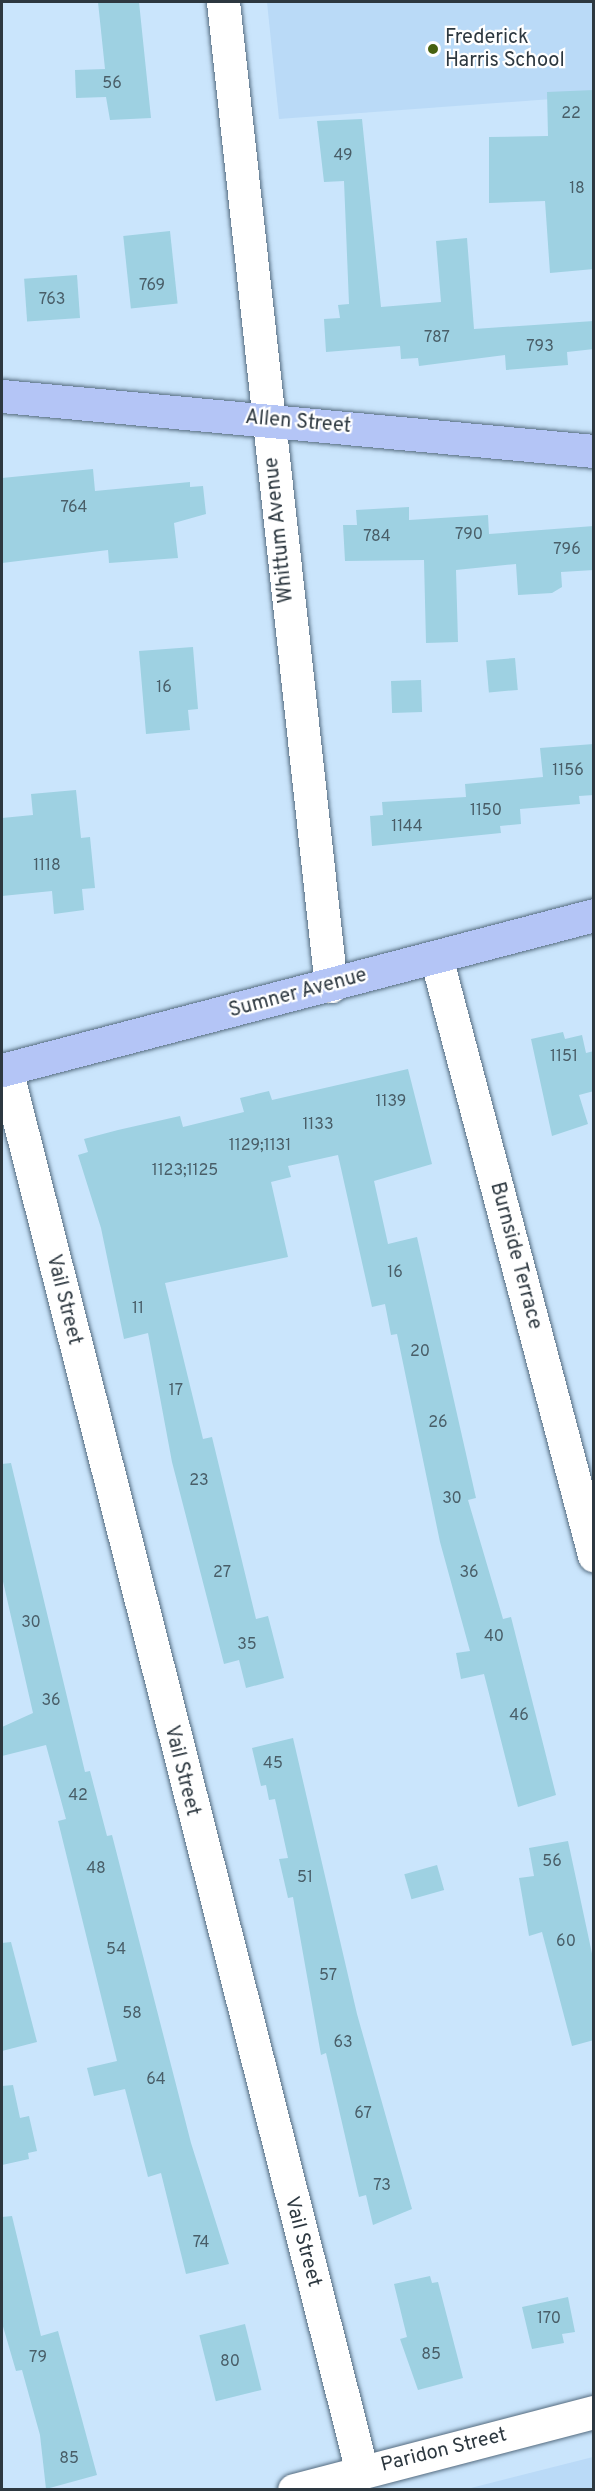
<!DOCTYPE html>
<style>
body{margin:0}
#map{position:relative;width:595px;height:2491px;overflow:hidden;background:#cae5fc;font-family:Overpass,sans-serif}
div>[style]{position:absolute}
.built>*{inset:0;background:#badaf7}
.building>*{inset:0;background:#9ed1e2;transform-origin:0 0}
.roads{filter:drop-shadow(0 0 2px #546b7f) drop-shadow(0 0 2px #546b7f)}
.street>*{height:33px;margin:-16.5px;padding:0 16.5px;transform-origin:16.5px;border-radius:16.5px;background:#fff}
.primary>*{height:33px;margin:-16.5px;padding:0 16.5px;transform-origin:16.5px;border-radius:16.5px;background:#b4c5f6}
.dots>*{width:16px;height:16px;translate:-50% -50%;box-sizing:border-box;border:3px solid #fff;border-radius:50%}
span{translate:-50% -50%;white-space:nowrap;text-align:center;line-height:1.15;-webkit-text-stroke:4.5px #fff;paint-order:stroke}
.number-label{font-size:16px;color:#495e68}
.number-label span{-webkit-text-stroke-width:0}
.poi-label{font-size:20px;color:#2d3840}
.left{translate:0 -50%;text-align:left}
.street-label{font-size:20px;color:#2d3840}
.frame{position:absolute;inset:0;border:3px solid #2d3840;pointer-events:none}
</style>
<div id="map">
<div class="built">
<i style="clip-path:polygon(267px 2px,593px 2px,593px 96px,279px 119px)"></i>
<i style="clip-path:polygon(593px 2457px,593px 2489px,467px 2489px)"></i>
</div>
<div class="building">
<i style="clip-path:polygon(98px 2px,139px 2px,151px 118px,110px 120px,106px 97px,76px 98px,75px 70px,105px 69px)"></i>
<i style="clip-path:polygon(594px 90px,594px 269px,550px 273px,545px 201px,489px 203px,489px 137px,548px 136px,547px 92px)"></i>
<i style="clip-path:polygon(362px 119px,381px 307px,441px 302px,436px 241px,467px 238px,474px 329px,594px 321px,594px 349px,567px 352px,568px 365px,506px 370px,505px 355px,419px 366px,418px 358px,401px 359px,400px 346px,326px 352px,324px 319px,340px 318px,338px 305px,349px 304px,344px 181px,324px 182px,317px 121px)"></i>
<i style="left:170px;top:231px;width:73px;height:47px;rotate:84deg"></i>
<i style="left:77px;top:275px;width:43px;height:53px;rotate:86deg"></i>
<i style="clip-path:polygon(93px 469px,95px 491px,190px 482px,190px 487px,203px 486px,206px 514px,174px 523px,178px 558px,109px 563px,108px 550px,2px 563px,2px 478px)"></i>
<i style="clip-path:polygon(409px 507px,409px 520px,488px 515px,489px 534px,594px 526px,594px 570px,561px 572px,562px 587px,552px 593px,518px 595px,516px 564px,456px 570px,458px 642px,426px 643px,424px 560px,345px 561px,343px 525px,357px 525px,356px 510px)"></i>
<i style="clip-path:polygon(193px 647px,198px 709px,188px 710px,190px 730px,146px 734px,139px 651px)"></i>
<i style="left:515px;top:658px;width:32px;height:29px;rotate:85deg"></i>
<i style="left:421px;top:680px;width:32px;height:30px;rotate:88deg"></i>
<i style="clip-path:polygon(594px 744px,594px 795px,579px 796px,580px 804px,520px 809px,521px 824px,500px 826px,501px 833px,372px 846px,370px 816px,383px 815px,382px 802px,466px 797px,465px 784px,543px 777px,540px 748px)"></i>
<i style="clip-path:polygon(76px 790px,81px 838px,90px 837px,95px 888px,82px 889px,84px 910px,54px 914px,52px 891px,2px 896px,2px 818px,33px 815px,31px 794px)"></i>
<i style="clip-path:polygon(563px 1032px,565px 1039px,582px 1035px,586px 1053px,594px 1051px,594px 1091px,579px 1095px,588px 1124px,552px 1136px,531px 1039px)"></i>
<i style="clip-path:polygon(408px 1069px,432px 1164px,374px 1181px,388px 1244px,417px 1237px,476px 1498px,468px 1500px,503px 1619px,511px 1617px,556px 1795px,518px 1807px,484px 1674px,461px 1679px,456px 1653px,470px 1651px,440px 1542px,397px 1334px,391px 1335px,385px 1304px,372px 1307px,338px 1155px,288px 1166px,291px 1177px,271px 1182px,288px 1257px,165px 1283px,203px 1439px,212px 1437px,256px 1619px,268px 1616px,284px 1678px,246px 1688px,239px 1660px,224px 1664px,172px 1462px,148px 1333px,124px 1339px,101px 1228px,78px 1155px,88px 1152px,84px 1139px,118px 1130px,180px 1116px,183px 1127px,244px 1112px,240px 1098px,269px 1091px,272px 1100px)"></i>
<i style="clip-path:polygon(11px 1463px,85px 1772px,90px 1771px,107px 1836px,112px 1835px,191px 2143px,229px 2264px,186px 2274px,161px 2173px,148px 2177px,125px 2089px,94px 2096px,87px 2068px,117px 2061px,58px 1821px,66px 1819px,46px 1745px,2px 1756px,2px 1727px,33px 1713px,2px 1577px,2px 1464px)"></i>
<i style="clip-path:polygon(293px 1738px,357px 2014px,412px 2209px,373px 2225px,366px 2195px,359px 2197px,326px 2053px,321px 2055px,293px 1897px,288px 1898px,279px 1859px,288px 1858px,275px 1799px,269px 1800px,266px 1785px,261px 1786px,252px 1748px)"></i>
<i style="clip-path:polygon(568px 1841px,594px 1963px,594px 2040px,572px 2046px,542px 1932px,529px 1936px,519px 1878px,534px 1876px,529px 1848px)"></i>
<i style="left:437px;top:1865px;width:26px;height:34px;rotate:74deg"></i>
<i style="clip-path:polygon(11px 1942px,37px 2042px,2px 2051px,2px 1943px)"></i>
<i style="clip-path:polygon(13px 2085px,20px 2118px,29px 2116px,37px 2151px,28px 2153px,29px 2159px,2px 2165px,2px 2086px)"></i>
<i style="clip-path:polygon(12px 2216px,41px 2336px,58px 2331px,97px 2475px,46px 2489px,40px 2435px,22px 2370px,16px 2371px,2px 2323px,2px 2217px)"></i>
<i style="clip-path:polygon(430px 2276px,432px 2283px,438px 2282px,463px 2378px,418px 2390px,400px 2339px,407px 2337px,394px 2284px)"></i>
<i style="clip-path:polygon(568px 2297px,575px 2332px,562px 2334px,564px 2343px,532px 2349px,522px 2307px)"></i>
<i style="left:245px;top:2324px;width:68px;height:47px;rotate:76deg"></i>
</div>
<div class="roads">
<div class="street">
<i style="left:223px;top:2px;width:990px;rotate:83.74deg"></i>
<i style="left:436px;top:957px;width:619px;rotate:75.2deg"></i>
<i style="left:6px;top:1069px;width:1447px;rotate:75.76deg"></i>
<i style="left:294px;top:2490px;width:310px;rotate:-14.6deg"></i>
</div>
<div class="primary">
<i style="left:2px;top:396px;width:595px;rotate:5.31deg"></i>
<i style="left:2px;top:1070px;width:612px;rotate:-14.67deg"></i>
</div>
</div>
<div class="dots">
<i style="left:433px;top:49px;background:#466110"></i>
</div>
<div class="number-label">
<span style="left:112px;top:84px">56</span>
<span style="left:571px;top:114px">22</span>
<span style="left:343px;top:156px">49</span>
<span style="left:577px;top:189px">18</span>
<span style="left:152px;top:286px">769</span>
<span style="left:52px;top:300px">763</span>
<span style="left:437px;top:338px">787</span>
<span style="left:540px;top:347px">793</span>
<span style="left:74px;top:508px">764</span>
<span style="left:469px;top:535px">790</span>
<span style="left:377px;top:537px">784</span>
<span style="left:567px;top:550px">796</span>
<span style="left:164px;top:688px">16</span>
<span style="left:568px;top:771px">1156</span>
<span style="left:486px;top:811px">1150</span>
<span style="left:407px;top:827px">1144</span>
<span style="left:47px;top:866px">1118</span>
<span style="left:564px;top:1057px">1151</span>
<span style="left:391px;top:1102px">1139</span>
<span style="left:318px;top:1125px">1133</span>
<span style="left:260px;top:1146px">1129;1131</span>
<span style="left:185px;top:1171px">1123;1125</span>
<span style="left:395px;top:1273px">16</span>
<span style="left:138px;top:1309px">11</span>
<span style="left:420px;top:1352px">20</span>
<span style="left:176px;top:1391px">17</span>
<span style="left:438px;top:1423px">26</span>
<span style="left:199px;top:1481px">23</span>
<span style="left:452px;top:1499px">30</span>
<span style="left:222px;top:1573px">27</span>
<span style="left:469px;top:1573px">36</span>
<span style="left:31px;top:1623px">30</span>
<span style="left:494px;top:1637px">40</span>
<span style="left:247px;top:1645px">35</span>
<span style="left:51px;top:1701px">36</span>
<span style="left:519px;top:1716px">46</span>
<span style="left:273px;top:1764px">45</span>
<span style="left:78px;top:1796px">42</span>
<span style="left:552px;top:1862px">56</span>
<span style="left:96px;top:1869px">48</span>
<span style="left:305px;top:1878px">51</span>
<span style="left:566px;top:1942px">60</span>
<span style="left:116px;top:1950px">54</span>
<span style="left:328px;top:1976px">57</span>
<span style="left:132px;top:2014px">58</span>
<span style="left:343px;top:2043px">63</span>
<span style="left:156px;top:2080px">64</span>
<span style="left:363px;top:2114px">67</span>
<span style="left:382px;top:2186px">73</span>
<span style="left:201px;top:2243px">74</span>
<span style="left:549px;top:2319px">170</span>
<span style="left:431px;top:2355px">85</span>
<span style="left:38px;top:2358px">79</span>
<span style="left:230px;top:2362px">80</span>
<span style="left:69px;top:2459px">85</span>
</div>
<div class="poi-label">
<span class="left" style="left:445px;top:50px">Frederick<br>Harris School</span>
</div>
<div class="street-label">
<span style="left:298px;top:423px;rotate:5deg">Allen Street</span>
<span style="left:280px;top:530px;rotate:-96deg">Whittum Avenue</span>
<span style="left:298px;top:994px;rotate:-15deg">Sumner Avenue</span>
<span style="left:515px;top:1256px;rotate:75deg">Burnside Terrace</span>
<span style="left:63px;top:1300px;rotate:76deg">Vail Street</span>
<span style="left:181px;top:1771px;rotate:76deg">Vail Street</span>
<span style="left:302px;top:2242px;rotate:75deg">Vail Street</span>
<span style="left:444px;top:2451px;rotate:-14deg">Paridon Street</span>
</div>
<div class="frame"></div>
</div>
